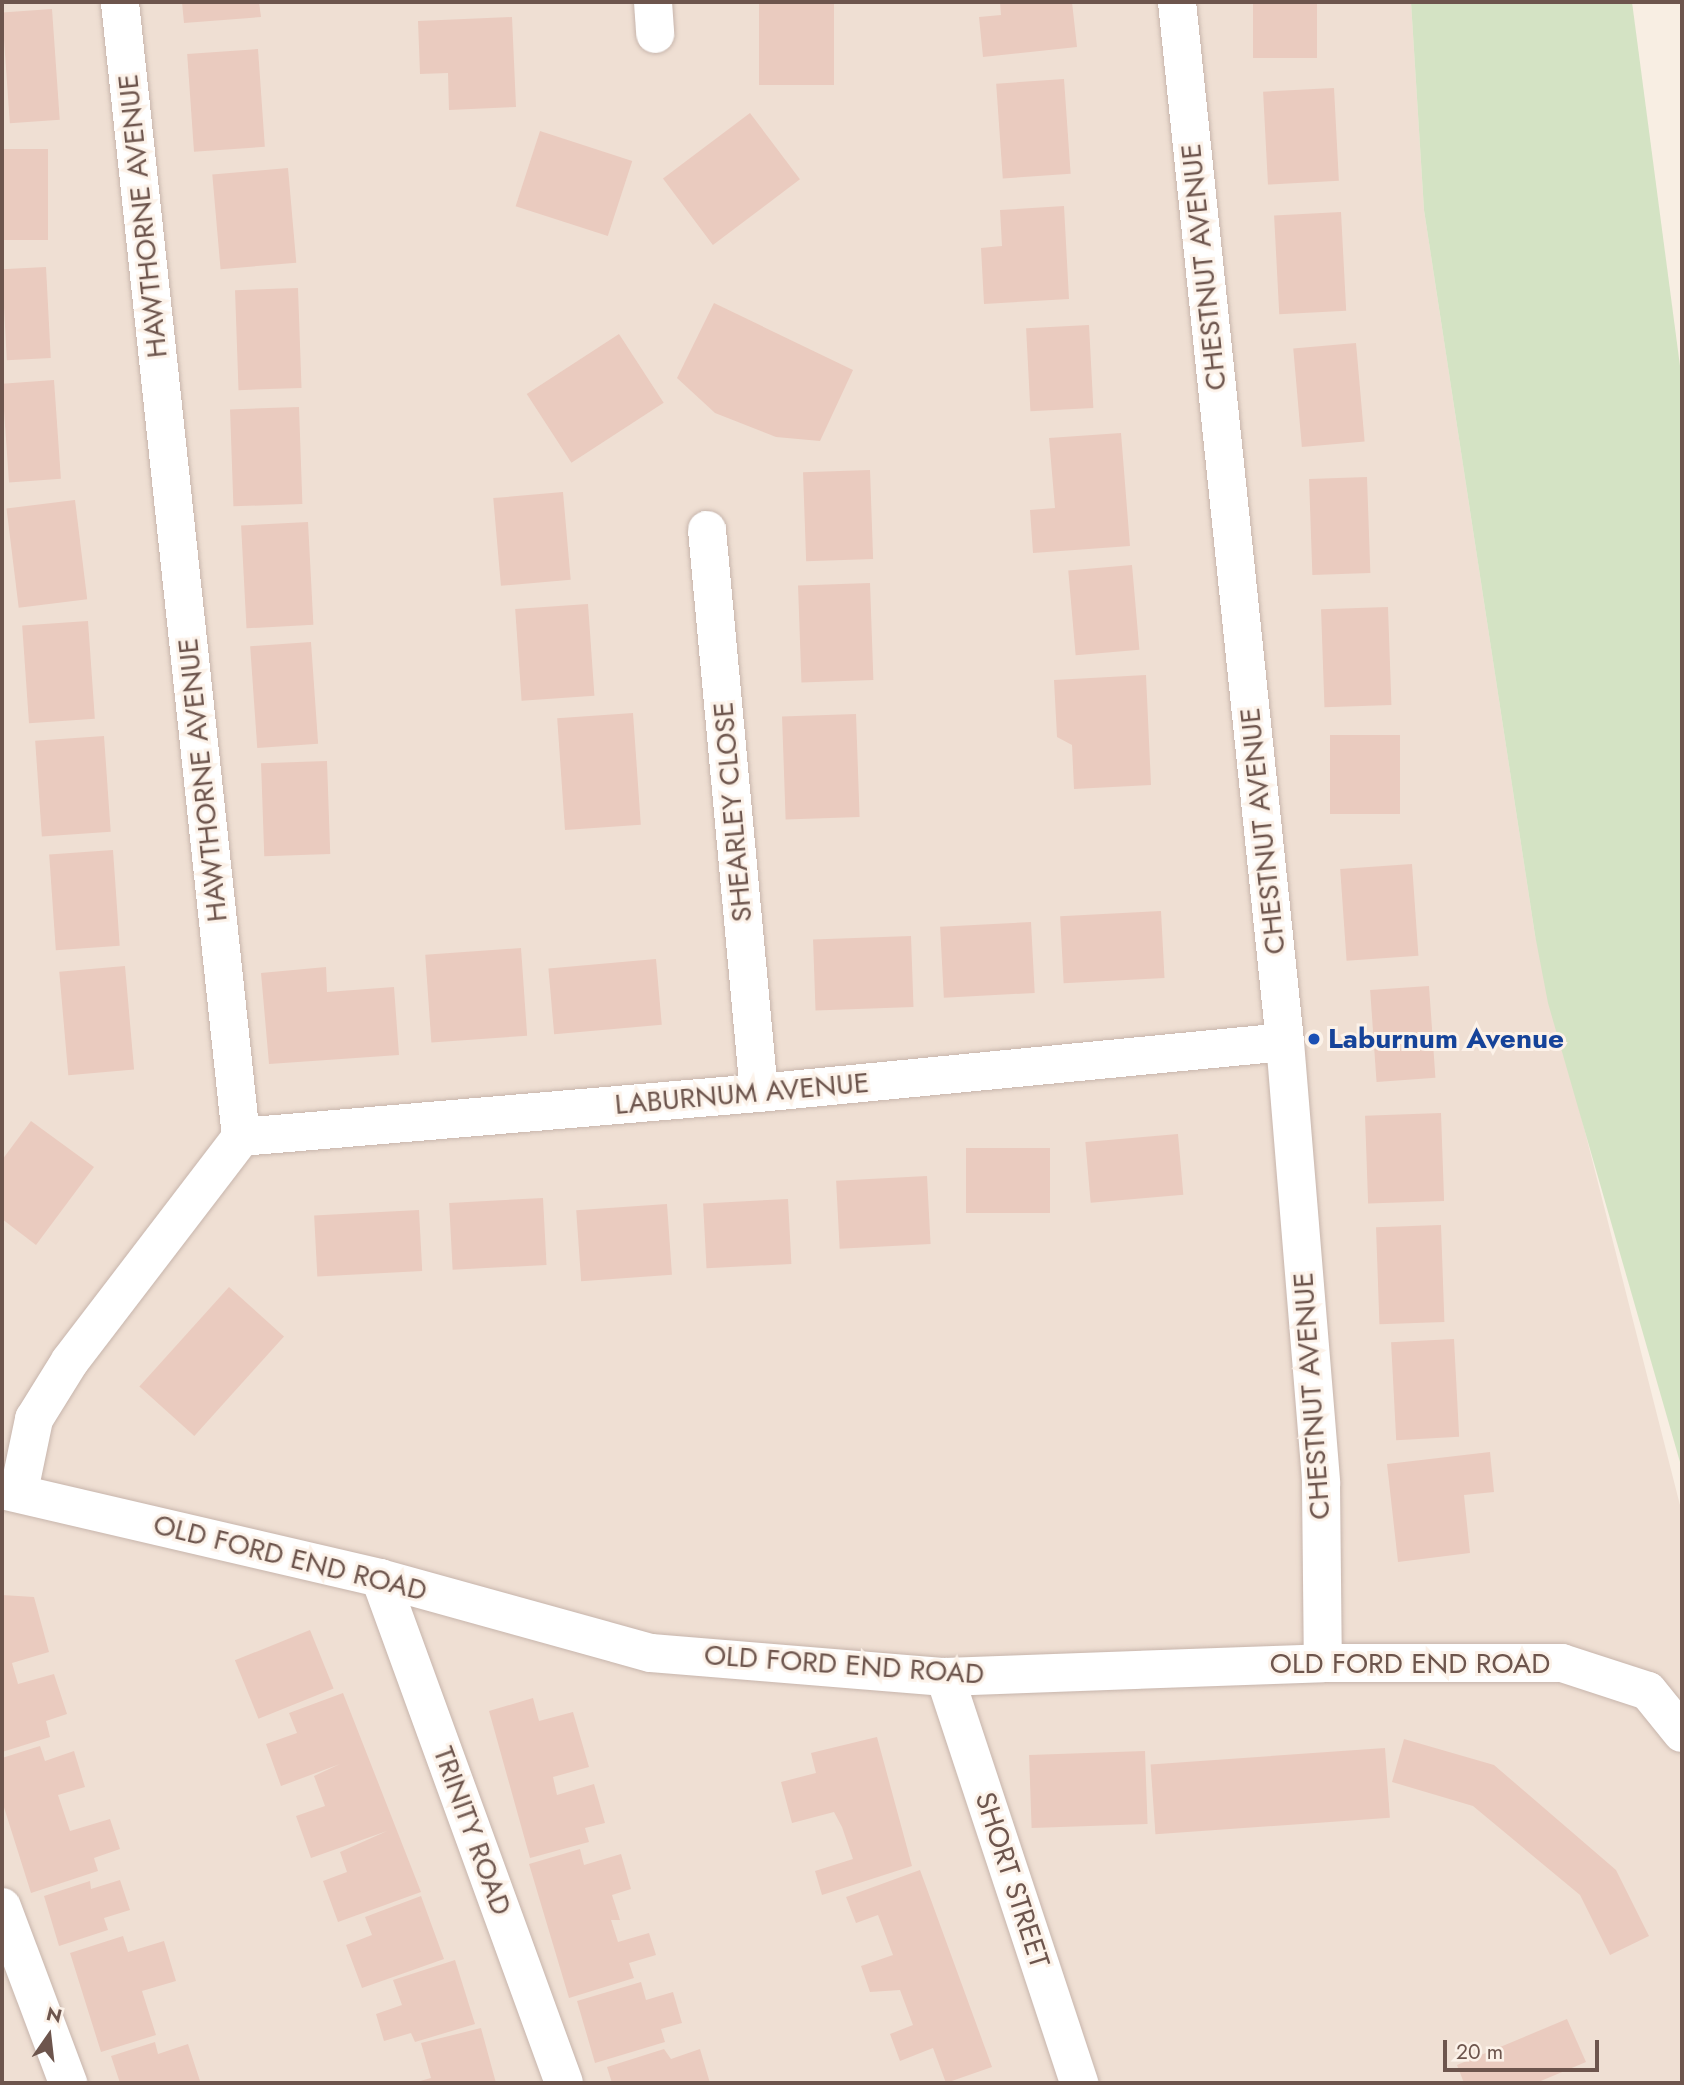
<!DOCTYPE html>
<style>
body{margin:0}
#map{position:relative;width:1684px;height:2085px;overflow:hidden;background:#f8eee3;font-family:Jost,sans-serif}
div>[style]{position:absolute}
.residential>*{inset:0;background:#efdfd3}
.green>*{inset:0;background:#d4e3c4}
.building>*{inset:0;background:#eacbbf;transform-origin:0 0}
.roads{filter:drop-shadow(0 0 2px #c7b5ac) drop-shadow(0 0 2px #c7b5ac)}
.minor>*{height:38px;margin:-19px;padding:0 19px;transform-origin:19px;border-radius:19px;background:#fff}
.dots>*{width:19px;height:19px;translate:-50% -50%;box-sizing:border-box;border:4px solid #fcf2e9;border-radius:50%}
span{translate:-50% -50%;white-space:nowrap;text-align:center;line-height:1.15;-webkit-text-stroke:6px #fcf2e9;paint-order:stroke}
.street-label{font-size:28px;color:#6d554d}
.transit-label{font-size:28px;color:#164399;font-weight:700}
.left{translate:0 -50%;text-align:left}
.frame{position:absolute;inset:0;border:4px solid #6d554d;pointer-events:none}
.north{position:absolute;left:14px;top:2001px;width:70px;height:70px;-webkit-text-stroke:5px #fcf2e9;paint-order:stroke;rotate:14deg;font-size:19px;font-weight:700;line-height:28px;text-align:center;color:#6d554d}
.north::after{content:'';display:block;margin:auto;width:24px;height:32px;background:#6d554d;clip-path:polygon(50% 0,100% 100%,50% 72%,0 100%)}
.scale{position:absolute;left:1443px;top:2040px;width:156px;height:32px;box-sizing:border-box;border:4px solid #6d554d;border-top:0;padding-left:9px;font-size:21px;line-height:24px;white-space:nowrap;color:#6d554d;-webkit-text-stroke:5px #fcf2e9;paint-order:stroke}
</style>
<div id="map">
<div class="residential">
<i style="clip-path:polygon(2px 2px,1411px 2px,1424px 210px,1535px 935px,1682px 1513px,1682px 2083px,2px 2083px)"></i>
</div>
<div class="green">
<i style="clip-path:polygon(1411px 2px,1632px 2px,1682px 381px,1682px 1469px,1548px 1003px,1535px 935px,1424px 210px)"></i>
</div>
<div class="building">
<i style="clip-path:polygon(182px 2px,259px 2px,261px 17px,184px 23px)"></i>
<i style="left:759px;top:2px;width:75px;height:83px"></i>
<i style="clip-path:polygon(1000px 2px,1072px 2px,1077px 47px,983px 57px,979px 17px,1001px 15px)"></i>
<i style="left:1253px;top:2px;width:64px;height:56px"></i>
<i style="left:52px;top:9px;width:111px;height:50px;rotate:86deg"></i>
<i style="clip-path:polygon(512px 17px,516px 107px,449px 110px,448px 73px,420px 74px,418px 21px)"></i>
<i style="left:258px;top:49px;width:98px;height:71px;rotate:86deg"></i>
<i style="left:1064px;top:79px;width:95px;height:68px;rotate:86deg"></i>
<i style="left:1334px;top:88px;width:93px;height:71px;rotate:87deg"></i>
<i style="left:750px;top:113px;width:83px;height:109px;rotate:53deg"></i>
<i style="left:540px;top:131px;width:97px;height:79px;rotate:18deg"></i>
<i style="left:48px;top:149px;width:91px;height:46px;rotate:90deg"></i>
<i style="left:288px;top:168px;width:95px;height:76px;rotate:85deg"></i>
<i style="clip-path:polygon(1064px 206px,1069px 299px,984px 304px,981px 248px,1002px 246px,1000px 210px)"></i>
<i style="left:1341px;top:212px;width:99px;height:67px;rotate:87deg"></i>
<i style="left:46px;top:267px;width:91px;height:44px;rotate:87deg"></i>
<i style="left:298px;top:288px;width:100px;height:63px;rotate:88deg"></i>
<i style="clip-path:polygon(714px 303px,853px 370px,820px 441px,776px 437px,715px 413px,677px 378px)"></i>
<i style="left:1089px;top:325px;width:83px;height:63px;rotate:87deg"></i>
<i style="left:619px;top:334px;width:82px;height:110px;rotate:57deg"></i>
<i style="left:1356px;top:343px;width:99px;height:63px;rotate:85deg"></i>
<i style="left:54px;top:380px;width:99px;height:52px;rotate:86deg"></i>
<i style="left:299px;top:407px;width:97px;height:69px;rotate:88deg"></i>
<i style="clip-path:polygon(1121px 433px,1130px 546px,1033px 553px,1030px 510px,1055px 508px,1049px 438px)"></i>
<i style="left:870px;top:470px;width:89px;height:67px;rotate:88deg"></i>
<i style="left:1367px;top:477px;width:96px;height:58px;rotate:88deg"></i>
<i style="left:563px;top:492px;width:88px;height:70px;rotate:85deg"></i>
<i style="left:75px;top:500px;width:100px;height:69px;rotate:83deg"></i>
<i style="left:308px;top:522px;width:103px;height:67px;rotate:87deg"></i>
<i style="left:1132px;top:565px;width:85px;height:64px;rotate:85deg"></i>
<i style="left:870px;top:583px;width:97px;height:72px;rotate:88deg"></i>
<i style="left:588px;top:604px;width:92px;height:73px;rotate:86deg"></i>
<i style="left:1388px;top:607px;width:98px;height:67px;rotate:88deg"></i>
<i style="left:88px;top:621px;width:98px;height:66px;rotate:86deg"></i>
<i style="left:311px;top:642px;width:102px;height:61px;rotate:86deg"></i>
<i style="clip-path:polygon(1146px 675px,1151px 785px,1074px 789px,1072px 745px,1057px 737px,1054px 680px)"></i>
<i style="left:633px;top:713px;width:112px;height:76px;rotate:86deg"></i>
<i style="left:856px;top:714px;width:103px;height:74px;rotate:88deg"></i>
<i style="left:1330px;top:735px;width:70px;height:79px"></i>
<i style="left:104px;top:736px;width:96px;height:69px;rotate:86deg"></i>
<i style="left:327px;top:761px;width:93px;height:66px;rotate:88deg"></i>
<i style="left:113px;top:850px;width:96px;height:64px;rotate:86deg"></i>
<i style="left:1412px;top:864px;width:92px;height:72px;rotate:86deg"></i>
<i style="left:1161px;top:911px;width:67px;height:101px;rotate:87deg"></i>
<i style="left:1031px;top:922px;width:71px;height:91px;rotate:87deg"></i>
<i style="left:911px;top:936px;width:71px;height:98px;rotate:88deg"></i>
<i style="left:521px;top:948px;width:88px;height:96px;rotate:86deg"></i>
<i style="left:656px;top:959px;width:66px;height:108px;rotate:85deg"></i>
<i style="left:125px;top:966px;width:104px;height:66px;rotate:85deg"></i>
<i style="clip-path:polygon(326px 967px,327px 992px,394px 987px,399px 1055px,269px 1064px,261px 973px)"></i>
<i style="left:1429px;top:986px;width:92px;height:59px;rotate:86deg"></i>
<i style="left:1441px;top:1113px;width:88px;height:76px;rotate:88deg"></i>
<i style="clip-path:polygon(31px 1121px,94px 1167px,36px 1245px,2px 1219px,2px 1160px)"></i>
<i style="left:1178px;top:1134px;width:61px;height:93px;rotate:85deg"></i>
<i style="left:966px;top:1148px;width:84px;height:65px"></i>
<i style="left:927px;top:1176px;width:68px;height:91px;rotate:87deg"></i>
<i style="left:543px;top:1198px;width:67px;height:94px;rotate:87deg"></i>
<i style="left:788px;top:1199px;width:65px;height:85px;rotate:87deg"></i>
<i style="left:667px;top:1204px;width:71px;height:91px;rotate:86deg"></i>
<i style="left:419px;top:1210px;width:61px;height:105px;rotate:87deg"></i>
<i style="left:1441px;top:1225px;width:97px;height:65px;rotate:88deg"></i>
<i style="left:229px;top:1287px;width:74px;height:134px;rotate:42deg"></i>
<i style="left:1454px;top:1339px;width:98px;height:63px;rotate:87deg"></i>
<i style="clip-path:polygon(1490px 1452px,1494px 1492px,1464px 1495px,1470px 1553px,1398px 1562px,1387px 1464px)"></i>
<i style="clip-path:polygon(2px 1595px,34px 1597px,49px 1652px,12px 1663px,18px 1684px,54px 1674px,67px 1714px,46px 1721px,50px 1737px,2px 1752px)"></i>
<i style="left:310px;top:1630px;width:63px;height:81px;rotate:68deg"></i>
<i style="clip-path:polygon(343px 1693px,421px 1892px,338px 1922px,323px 1881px,347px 1872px,340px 1852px,387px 1831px,311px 1858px,296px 1816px,325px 1806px,314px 1776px,340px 1764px,281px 1786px,266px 1744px,297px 1733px,289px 1713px)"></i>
<i style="clip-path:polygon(533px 1698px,539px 1721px,573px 1712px,589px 1767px,553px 1777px,557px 1795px,594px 1784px,605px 1823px,585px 1828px,589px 1842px,530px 1858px,489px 1711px)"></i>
<i style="clip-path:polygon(877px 1737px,912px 1866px,822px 1895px,815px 1871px,853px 1859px,842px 1827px,834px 1812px,792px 1823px,781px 1782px,816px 1773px,811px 1753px)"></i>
<i style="clip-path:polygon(1404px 1739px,1494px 1765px,1616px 1870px,1649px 1936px,1610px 1955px,1580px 1895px,1473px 1806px,1392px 1782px)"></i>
<i style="clip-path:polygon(40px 1746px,45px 1761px,74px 1751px,85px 1787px,58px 1795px,70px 1831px,110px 1819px,120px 1849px,94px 1858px,98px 1871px,31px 1893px,2px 1801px,2px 1758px)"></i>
<i style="left:1385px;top:1748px;width:70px;height:235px;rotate:86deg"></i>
<i style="left:1145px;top:1751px;width:73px;height:116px;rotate:88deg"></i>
<i style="clip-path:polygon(580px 1849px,584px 1865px,621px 1854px,631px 1889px,612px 1895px,620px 1920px,611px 1920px,618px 1942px,649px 1933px,656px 1955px,629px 1963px,634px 1978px,569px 1998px,529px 1864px)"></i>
<i style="clip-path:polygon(920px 1870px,992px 2067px,946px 2083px,933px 2048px,900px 2061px,890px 2034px,913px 2025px,900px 1990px,870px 1992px,861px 1966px,893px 1955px,878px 1915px,856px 1923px,846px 1897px)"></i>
<i style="clip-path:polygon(120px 1880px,130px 1910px,104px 1918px,108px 1930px,59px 1946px,44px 1896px,90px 1881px,91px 1889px)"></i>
<i style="clip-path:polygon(421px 1896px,444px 1959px,362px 1988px,346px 1945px,372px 1935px,365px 1917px)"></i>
<i style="clip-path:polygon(123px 1936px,128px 1952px,164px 1941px,176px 1981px,142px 1991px,156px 2035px,101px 2052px,70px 1953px)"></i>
<i style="clip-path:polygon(455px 1960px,475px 2024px,415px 2042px,411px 2033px,384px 2041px,376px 2014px,402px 2005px,393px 1980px)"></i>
<i style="clip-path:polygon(641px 1982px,646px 2000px,673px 1992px,682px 2023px,661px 2029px,665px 2042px,595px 2063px,577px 2001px)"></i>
<i style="clip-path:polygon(1567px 2019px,1586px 2062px,1536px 2083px,1464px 2083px,1457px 2065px)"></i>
<i style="clip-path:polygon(481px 2028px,496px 2083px,413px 2083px,431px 2078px,421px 2043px)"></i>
<i style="clip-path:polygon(155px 2042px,158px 2054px,188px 2044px,200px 2081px,120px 2083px,111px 2056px)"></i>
<i style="clip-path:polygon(664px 2049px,671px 2059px,700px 2049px,710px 2083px,612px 2083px,607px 2067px)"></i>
</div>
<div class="roads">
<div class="minor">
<i style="left:653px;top:2px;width:32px;rotate:86deg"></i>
<i style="left:1177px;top:2px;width:1046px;rotate:84.07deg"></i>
<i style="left:1285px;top:1042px;width:443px;rotate:85.3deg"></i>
<i style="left:1321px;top:1484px;width:179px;rotate:89.4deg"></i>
<i style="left:707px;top:530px;width:565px;rotate:84.72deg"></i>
<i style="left:241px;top:1137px;width:520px;rotate:-4.86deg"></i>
<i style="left:759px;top:1093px;width:528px;rotate:-5.54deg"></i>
<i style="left:2px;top:1490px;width:388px;rotate:13.1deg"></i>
<i style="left:380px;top:1578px;width:281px;rotate:15.5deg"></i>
<i style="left:651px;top:1653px;width:295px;rotate:4.7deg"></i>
<i style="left:945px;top:1677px;width:378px;rotate:-2.1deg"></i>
<i style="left:1323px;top:1663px;width:239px"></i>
<i style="left:1562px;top:1663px;width:90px;rotate:18deg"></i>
<i style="left:1648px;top:1691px;width:54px;rotate:51deg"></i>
<i style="left:19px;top:1491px;width:74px;rotate:-78.2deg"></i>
<i style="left:34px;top:1419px;width:68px;rotate:-58.2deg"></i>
<i style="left:70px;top:1361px;width:282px;rotate:-52.6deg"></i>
<i style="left:241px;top:1137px;width:1141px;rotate:-96.09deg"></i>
<i style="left:380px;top:1578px;width:537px;rotate:69.98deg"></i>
<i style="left:945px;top:1677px;width:428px;rotate:71.7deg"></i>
<i style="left:2px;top:1907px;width:188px;rotate:69.4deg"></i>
</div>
</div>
<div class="dots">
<i style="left:1314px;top:1039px;background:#1a4fb4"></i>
</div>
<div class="street-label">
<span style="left:143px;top:216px;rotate:-96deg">HAWTHORNE AVENUE</span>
<span style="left:1204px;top:267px;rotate:-96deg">CHESTNUT AVENUE</span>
<span style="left:203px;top:780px;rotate:-96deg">HAWTHORNE AVENUE</span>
<span style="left:733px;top:812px;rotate:-95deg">SHEARLEY CLOSE</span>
<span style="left:1263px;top:831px;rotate:-96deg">CHESTNUT AVENUE</span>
<span style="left:742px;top:1094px;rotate:-5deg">LABURNUM AVENUE</span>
<span style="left:1312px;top:1396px;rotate:-94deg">CHESTNUT AVENUE</span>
<span style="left:290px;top:1558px;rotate:14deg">OLD FORD END ROAD</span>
<span style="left:1410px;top:1664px">OLD FORD END ROAD</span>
<span style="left:844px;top:1665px;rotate:4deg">OLD FORD END ROAD</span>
<span style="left:472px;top:1831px;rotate:70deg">TRINITY ROAD</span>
<span style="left:1012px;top:1880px;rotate:72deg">SHORT STREET</span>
</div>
<div class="transit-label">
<span class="left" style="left:1328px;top:1039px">Laburnum Avenue</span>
</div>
<div class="frame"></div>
<div class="north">N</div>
<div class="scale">20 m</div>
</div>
